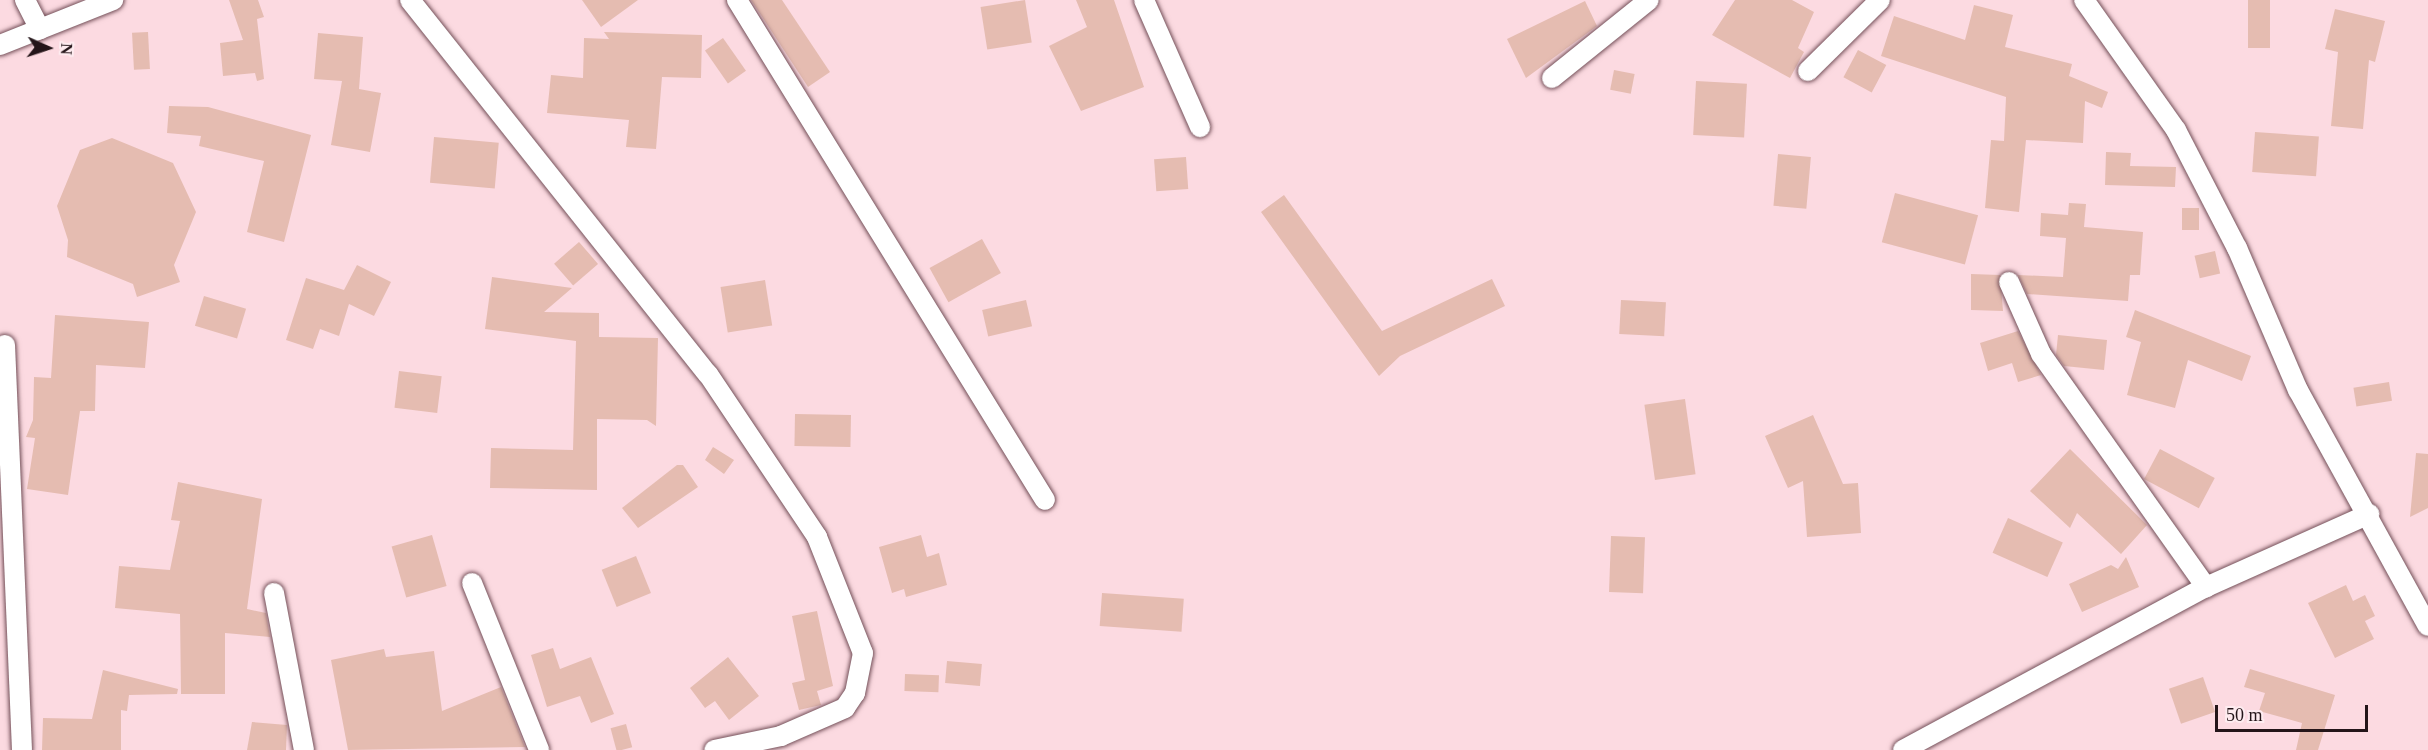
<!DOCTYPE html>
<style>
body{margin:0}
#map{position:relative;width:2428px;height:750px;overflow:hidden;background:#fcdae1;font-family:"Times New Roman",serif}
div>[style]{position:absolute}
.building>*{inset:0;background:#e5bcb1;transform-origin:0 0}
.roads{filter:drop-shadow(0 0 2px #745059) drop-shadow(0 0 2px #745059)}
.minor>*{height:20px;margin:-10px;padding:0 10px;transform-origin:10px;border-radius:10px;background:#fff}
span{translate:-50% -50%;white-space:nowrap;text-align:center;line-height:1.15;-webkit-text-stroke:4.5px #feecf0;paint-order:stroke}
.north{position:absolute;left:18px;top:18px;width:60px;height:60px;-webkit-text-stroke:4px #feecf0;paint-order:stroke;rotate:93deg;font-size:16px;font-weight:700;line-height:24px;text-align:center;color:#241519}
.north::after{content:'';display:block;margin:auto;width:21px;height:27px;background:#241519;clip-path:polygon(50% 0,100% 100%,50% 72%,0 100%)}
.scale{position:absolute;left:2215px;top:705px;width:153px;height:27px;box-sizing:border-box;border:3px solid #241519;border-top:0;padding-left:8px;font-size:18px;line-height:21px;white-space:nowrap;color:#241519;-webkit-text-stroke:4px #feecf0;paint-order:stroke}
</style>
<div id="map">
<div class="building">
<i style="clip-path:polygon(229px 0,258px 0,264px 17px,257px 19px,264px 79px,257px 81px,255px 73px,223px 76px,220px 43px,243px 40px)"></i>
<i style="clip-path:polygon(582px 0,638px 0,601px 27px)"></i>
<i style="clip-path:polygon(751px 0,782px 0,830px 72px,808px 87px)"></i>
<i style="left:1025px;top:0;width:43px;height:45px;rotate:81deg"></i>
<i style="clip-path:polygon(1076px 0,1114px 0,1144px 87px,1081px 111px,1049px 46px,1087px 27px)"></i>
<i style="clip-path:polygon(1735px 0,1792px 0,1814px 12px,1798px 48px,1804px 52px,1790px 78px,1712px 35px)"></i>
<i style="left:2248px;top:0;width:22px;height:48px"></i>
<i style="clip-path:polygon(1585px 1px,1597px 26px,1526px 78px,1507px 39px)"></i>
<i style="clip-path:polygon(1974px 5px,2013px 15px,2005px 47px,2072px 64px,2069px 76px,2108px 92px,2102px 108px,2085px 101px,2083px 143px,2026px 140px,2019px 212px,1985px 208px,1991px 140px,2004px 141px,2006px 97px,1881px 56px,1894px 16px,1965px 40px)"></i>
<i style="clip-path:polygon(2335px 9px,2385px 21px,2375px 62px,2369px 60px,2363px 129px,2331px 126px,2338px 52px,2325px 49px)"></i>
<i style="left:148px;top:32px;width:37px;height:16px;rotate:87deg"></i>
<i style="clip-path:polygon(604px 32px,702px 35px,701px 78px,662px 77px,656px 149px,626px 147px,629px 120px,547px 113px,551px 75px,583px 78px,584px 38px,609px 39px)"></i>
<i style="clip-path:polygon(318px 33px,363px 37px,359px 89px,381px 93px,370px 152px,331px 145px,342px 81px,314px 79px)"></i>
<i style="left:723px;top:38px;width:40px;height:22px;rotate:55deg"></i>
<i style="left:1858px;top:50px;width:32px;height:31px;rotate:28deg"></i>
<i style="left:1614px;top:70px;width:21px;height:20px;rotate:11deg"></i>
<i style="left:1696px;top:81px;width:51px;height:54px;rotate:3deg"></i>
<i style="clip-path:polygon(169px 106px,208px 107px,311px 135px,284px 242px,247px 232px,264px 161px,199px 146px,201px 136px,167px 133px)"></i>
<i style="left:2255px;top:132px;width:64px;height:40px;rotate:4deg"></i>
<i style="left:434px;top:137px;width:65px;height:46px;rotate:5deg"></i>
<i style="clip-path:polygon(112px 138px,173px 163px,196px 212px,174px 265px,180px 282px,137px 297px,133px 284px,67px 257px,68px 240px,57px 206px,80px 150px)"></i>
<i style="clip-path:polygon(2106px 152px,2131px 153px,2130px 166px,2176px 167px,2175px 187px,2105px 185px)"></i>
<i style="left:1778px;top:154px;width:33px;height:52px;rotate:5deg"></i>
<i style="left:1186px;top:157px;width:32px;height:32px;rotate:86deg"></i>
<i style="left:1895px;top:193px;width:86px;height:51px;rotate:15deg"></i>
<i style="clip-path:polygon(1284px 195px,1382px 331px,1492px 279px,1505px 306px,1400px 356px,1379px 376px,1261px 212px)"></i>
<i style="clip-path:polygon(2069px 203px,2086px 204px,2084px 227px,2143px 232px,2140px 275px,2130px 275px,2128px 301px,2027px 294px,2018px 275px,2063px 277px,2066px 238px,2040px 236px,2041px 213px,2068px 215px)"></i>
<i style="left:2182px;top:208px;width:17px;height:22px"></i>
<i style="left:982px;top:239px;width:39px;height:60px;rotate:61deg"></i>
<i style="left:579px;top:242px;width:29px;height:33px;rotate:49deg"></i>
<i style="left:2215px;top:251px;width:23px;height:21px;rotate:77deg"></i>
<i style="clip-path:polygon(357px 265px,391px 282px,374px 316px,349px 304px,339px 336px,320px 329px,313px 349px,286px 340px,306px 278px,344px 290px)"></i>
<i style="clip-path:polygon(1971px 274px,2000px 275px,2003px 311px,1971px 310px)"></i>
<i style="clip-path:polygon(492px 277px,572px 288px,544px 312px,599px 313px,599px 337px,658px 338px,656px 426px,647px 420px,597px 419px,597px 490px,490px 488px,491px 448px,573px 450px,576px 341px,485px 329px)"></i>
<i style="left:765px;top:280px;width:46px;height:45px;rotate:81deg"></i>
<i style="left:204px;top:296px;width:44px;height:31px;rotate:17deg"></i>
<i style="left:1026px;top:300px;width:27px;height:45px;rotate:77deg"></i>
<i style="left:1621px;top:300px;width:45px;height:34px;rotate:3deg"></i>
<i style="clip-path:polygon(2135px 310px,2251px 356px,2242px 381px,2188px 360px,2175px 408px,2127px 395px,2141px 342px,2126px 337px)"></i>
<i style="clip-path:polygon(55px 315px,149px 322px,145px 368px,96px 365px,95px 411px,80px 411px,68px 495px,27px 489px,35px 438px,26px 437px,33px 420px,34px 377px,51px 378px)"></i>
<i style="clip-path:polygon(2018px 331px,2041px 375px,2018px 382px,2012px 363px,1988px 371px,1980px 343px)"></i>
<i style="clip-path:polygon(2058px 335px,2107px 340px,2104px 370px,2064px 366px,2056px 355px)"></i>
<i style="left:399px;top:371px;width:43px;height:37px;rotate:7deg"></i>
<i style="left:2389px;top:382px;width:19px;height:36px;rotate:81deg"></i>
<i style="left:1685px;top:399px;width:76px;height:41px;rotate:82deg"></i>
<i style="left:795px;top:414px;width:56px;height:32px;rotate:1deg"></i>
<i style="clip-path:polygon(1813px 415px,1843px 484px,1858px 483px,1861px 533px,1807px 537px,1803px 481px,1788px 488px,1765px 436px)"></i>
<i style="clip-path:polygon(713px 447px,734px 460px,724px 474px,705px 460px)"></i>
<i style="clip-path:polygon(2070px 449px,2147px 525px,2121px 554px,2077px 513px,2070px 528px,2030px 491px)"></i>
<i style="left:2160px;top:449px;width:62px;height:34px;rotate:28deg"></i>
<i style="clip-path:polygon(2416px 453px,2428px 454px,2428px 508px,2410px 517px)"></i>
<i style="clip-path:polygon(677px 465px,683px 465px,698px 487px,638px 528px,622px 508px)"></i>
<i style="clip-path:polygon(178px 482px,262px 499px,247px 609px,266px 613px,270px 637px,225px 633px,225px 694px,181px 694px,180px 614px,115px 608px,119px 566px,170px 570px,180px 521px,171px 520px)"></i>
<i style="left:2008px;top:518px;width:60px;height:38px;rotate:24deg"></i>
<i style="left:432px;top:535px;width:53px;height:42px;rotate:74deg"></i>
<i style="clip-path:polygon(921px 535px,927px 557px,939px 553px,947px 585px,906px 597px,904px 589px,892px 593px,879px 547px)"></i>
<i style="left:1611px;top:536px;width:34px;height:56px;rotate:2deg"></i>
<i style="left:636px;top:556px;width:40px;height:37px;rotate:68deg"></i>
<i style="clip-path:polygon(2126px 557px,2139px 587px,2082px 612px,2069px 584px,2111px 565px,2118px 569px)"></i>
<i style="clip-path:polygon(2346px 585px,2353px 601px,2365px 595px,2375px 616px,2365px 621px,2374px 639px,2335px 658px,2308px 603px)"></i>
<i style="left:1102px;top:593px;width:82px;height:33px;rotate:4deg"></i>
<i style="clip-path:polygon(817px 611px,833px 686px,817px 691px,821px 705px,799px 710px,792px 683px,805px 680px,792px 616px)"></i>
<i style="clip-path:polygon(553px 648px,560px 669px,591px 657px,614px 714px,591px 723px,580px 696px,547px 707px,531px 655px)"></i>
<i style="clip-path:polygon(384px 649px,386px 657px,434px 651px,442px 711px,501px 687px,525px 747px,348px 750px,331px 660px)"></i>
<i style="clip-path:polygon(728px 657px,759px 696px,729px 720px,715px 701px,705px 708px,690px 688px)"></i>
<i style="left:947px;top:661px;width:35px;height:22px;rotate:5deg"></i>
<i style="clip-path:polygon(2250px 669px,2335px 695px,2318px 750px,2296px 750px,2302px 723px,2259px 711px,2265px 693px,2244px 687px)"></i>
<i style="clip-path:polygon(103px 670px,178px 689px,177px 694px,129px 695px,127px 711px,121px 710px,121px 750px,42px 750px,43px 718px,92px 719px)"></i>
<i style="left:905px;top:674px;width:34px;height:17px;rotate:2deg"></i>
<i style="left:2203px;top:677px;width:37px;height:36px;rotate:71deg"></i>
<i style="clip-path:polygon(252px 722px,287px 725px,286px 750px,247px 750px)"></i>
<i style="left:626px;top:724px;width:24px;height:16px;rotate:75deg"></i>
</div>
<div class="roads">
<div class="minor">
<i style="left:25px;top:0;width:33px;rotate:63deg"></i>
<i style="left:410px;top:0;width:478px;rotate:51.5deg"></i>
<i style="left:708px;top:374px;width:196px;rotate:56.2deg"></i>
<i style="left:817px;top:537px;width:125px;rotate:68.4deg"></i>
<i style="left:863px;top:653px;width:41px;rotate:101.3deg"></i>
<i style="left:855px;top:693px;width:18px;rotate:124deg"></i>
<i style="left:845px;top:708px;width:70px;rotate:156.4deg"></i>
<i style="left:781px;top:736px;width:68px;rotate:168.2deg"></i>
<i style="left:737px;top:0;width:587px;rotate:58.37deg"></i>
<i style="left:1144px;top:0;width:139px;rotate:66.2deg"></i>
<i style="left:2084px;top:0;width:159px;rotate:54.7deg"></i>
<i style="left:2176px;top:130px;width:133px;rotate:62.7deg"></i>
<i style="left:2237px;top:248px;width:155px;rotate:66.8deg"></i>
<i style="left:2298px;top:390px;width:269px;rotate:61.2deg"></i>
<i style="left:0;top:45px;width:122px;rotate:-21.7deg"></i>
<i style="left:1808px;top:71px;width:101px;rotate:-44.6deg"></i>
<i style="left:1552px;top:78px;width:124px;rotate:-38.8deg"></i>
<i style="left:2009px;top:282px;width:79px;rotate:66deg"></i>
<i style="left:2041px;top:354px;width:286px;rotate:54.7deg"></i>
<i style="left:5px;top:345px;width:405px;rotate:87.6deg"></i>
<i style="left:472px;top:583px;width:180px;rotate:68.1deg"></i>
<i style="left:274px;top:593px;width:160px;rotate:79.2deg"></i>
<i style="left:1903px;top:750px;width:344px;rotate:-28.3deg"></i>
<i style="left:2206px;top:587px;width:179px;rotate:-24.1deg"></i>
</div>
</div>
<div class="north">N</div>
<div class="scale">50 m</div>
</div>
